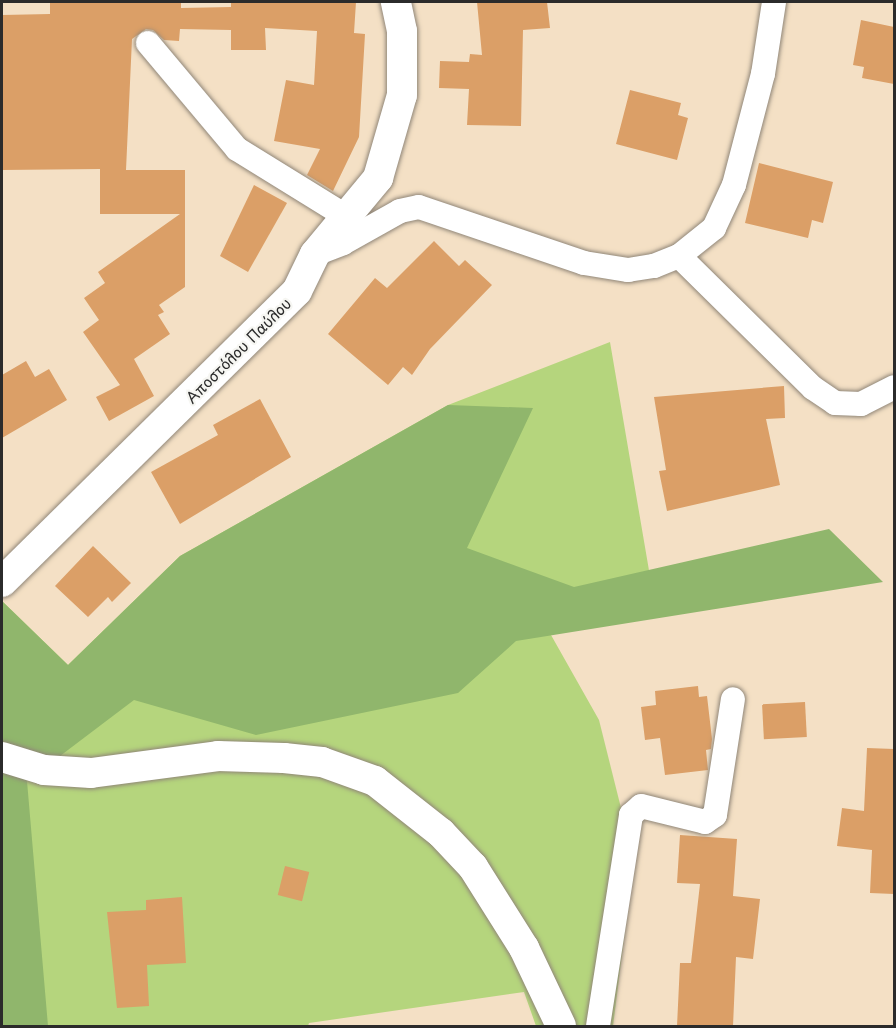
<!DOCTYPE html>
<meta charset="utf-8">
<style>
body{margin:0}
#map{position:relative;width:896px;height:1028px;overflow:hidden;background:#f4e0c5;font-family:"Playpen Sans",sans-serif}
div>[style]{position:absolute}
.green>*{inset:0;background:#b5d57d}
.forest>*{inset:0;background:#90b66c}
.building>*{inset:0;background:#db9f67;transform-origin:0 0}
.roads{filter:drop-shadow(0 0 2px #908678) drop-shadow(0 0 2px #908678)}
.minor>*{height:24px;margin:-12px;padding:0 12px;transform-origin:12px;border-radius:12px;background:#fff}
.tertiary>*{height:30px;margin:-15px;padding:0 15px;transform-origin:15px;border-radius:15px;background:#fff}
span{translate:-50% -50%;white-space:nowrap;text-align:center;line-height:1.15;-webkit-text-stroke:4.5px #f6f6f2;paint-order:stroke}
.street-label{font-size:15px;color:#2b2b2b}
.frame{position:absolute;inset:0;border:3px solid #2b2b2b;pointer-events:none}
</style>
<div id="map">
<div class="green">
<i style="clip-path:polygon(610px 342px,652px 588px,551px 635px,599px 720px,634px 860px,613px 1026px,536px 1026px,524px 992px,309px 1023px,308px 1026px,2px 1026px,2px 601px,68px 665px,180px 556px,448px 405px)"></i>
</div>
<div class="forest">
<i style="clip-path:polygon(448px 405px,533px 408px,467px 548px,574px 587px,829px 529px,883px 582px,516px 641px,458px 693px,256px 735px,134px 700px,27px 781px,48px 1026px,2px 1026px,2px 601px,68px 665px,180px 556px)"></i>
</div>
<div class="building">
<i style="clip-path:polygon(50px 2px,181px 2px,181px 8px,231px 7px,231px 2px,356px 2px,354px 33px,365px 34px,359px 137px,333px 191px,307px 175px,320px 149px,274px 141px,286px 80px,314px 85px,317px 31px,265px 28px,266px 50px,231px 50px,231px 30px,180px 29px,179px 41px,164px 40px,153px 30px,146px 29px,132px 39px,126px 170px,185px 170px,185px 287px,159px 305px,164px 312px,158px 315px,170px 334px,134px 359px,154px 396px,109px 421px,96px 397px,120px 385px,83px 332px,99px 320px,84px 298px,105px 283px,98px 272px,180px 214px,100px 214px,100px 169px,2px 170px,2px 15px,50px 14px)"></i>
<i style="clip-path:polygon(477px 2px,547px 2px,550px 28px,523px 30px,521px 126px,467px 125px,469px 89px,439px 88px,440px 61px,469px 62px,470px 54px,482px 55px)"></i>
<i style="clip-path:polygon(861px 20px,894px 27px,894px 84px,862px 78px,864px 67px,853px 65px)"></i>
<i style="clip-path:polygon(630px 90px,681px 103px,678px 115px,688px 118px,677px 160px,616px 144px)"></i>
<i style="clip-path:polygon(759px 163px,833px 182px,823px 223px,812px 220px,808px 238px,745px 223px)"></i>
<i style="clip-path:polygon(254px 185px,287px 203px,248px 272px,220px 256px)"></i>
<i style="clip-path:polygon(434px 241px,459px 266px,465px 260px,492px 285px,430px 349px,412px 375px,403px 367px,388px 385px,328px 334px,375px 278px,387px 288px)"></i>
<i style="clip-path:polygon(26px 361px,35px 377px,49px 369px,67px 400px,2px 438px,2px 375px)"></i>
<i style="clip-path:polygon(784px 386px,785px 418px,766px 419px,780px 485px,667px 511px,659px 471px,666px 470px,654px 397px)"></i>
<i style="clip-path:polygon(260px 399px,291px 457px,180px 524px,151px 472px,218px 435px,213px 425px)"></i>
<i style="clip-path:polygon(93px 546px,131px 583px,112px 602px,108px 597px,88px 617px,55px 586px)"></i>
<i style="clip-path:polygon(698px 686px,699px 697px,707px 696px,712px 739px,711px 749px,706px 750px,708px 770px,665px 775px,660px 738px,645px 740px,641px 707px,656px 705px,655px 691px)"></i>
<i style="left:805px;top:702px;width:35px;height:43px;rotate:87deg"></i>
<i style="clip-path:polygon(867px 748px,894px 749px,894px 894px,870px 893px,872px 850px,837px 846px,842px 808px,864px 811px)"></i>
<i style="clip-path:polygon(680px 835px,737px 839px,733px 896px,760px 899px,753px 959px,736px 957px,733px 1026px,677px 1026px,680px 963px,691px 963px,700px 884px,677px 883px)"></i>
<i style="left:285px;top:866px;width:25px;height:30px;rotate:14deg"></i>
<i style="clip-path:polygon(182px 897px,186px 963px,147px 965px,149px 1006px,117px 1008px,107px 912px,146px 910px,146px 900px)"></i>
</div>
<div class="roads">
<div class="minor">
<i style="left:148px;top:43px;width:138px;rotate:50deg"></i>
<i style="left:237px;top:149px;width:126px;rotate:31.7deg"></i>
<i style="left:315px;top:254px;width:30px;rotate:-21deg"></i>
<i style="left:343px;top:243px;width:65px;rotate:-29.3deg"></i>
<i style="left:400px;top:211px;width:19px;rotate:-12deg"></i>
<i style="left:419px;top:207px;width:174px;rotate:18.7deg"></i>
<i style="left:584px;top:263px;width:45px;rotate:9deg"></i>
<i style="left:628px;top:270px;width:26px;rotate:-9deg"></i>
<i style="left:654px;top:266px;width:27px;rotate:-22deg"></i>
<i style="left:679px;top:256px;width:45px;rotate:-38.7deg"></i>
<i style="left:714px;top:228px;width:47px;rotate:-65.1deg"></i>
<i style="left:734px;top:185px;width:115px;rotate:-75.4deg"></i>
<i style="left:763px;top:74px;width:73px;rotate:-81.3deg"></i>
<i style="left:679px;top:256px;width:188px;rotate:44.6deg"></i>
<i style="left:813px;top:388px;width:27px;rotate:34deg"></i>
<i style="left:835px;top:403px;width:26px;rotate:2deg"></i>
<i style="left:861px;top:404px;width:37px;rotate:-27deg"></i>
<i style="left:598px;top:1026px;width:214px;rotate:-81.1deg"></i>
<i style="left:631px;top:815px;width:13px;rotate:-42deg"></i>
<i style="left:641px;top:806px;width:66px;rotate:14deg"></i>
<i style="left:705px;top:822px;width:12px;rotate:-35deg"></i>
<i style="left:715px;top:815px;width:117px;rotate:-81.2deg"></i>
</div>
<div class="tertiary">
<i style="left:2px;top:582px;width:414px;rotate:-44.6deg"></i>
<i style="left:297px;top:291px;width:41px;rotate:-64.1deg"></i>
<i style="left:315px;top:254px;width:99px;rotate:-50.3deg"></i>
<i style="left:378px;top:178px;width:86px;rotate:-73.9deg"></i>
<i style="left:402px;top:95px;width:64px;rotate:-90deg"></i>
<i style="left:402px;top:31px;width:30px;rotate:-102deg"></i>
<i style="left:2px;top:757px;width:44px;rotate:17.2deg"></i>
<i style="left:44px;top:770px;width:47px;rotate:3.7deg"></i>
<i style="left:91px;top:773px;width:128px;rotate:-7.6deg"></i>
<i style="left:218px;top:756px;width:66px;rotate:1.7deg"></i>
<i style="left:284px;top:758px;width:38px;rotate:6deg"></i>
<i style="left:322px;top:762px;width:56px;rotate:19.7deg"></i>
<i style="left:375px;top:781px;width:84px;rotate:38.2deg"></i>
<i style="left:441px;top:833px;width:47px;rotate:46.7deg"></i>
<i style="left:473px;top:867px;width:96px;rotate:57.8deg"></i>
<i style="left:524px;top:948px;width:86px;rotate:64.6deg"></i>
</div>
</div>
<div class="street-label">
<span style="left:238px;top:350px;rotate:-45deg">Αποστόλου Παύλου</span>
</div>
<div class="frame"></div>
</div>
